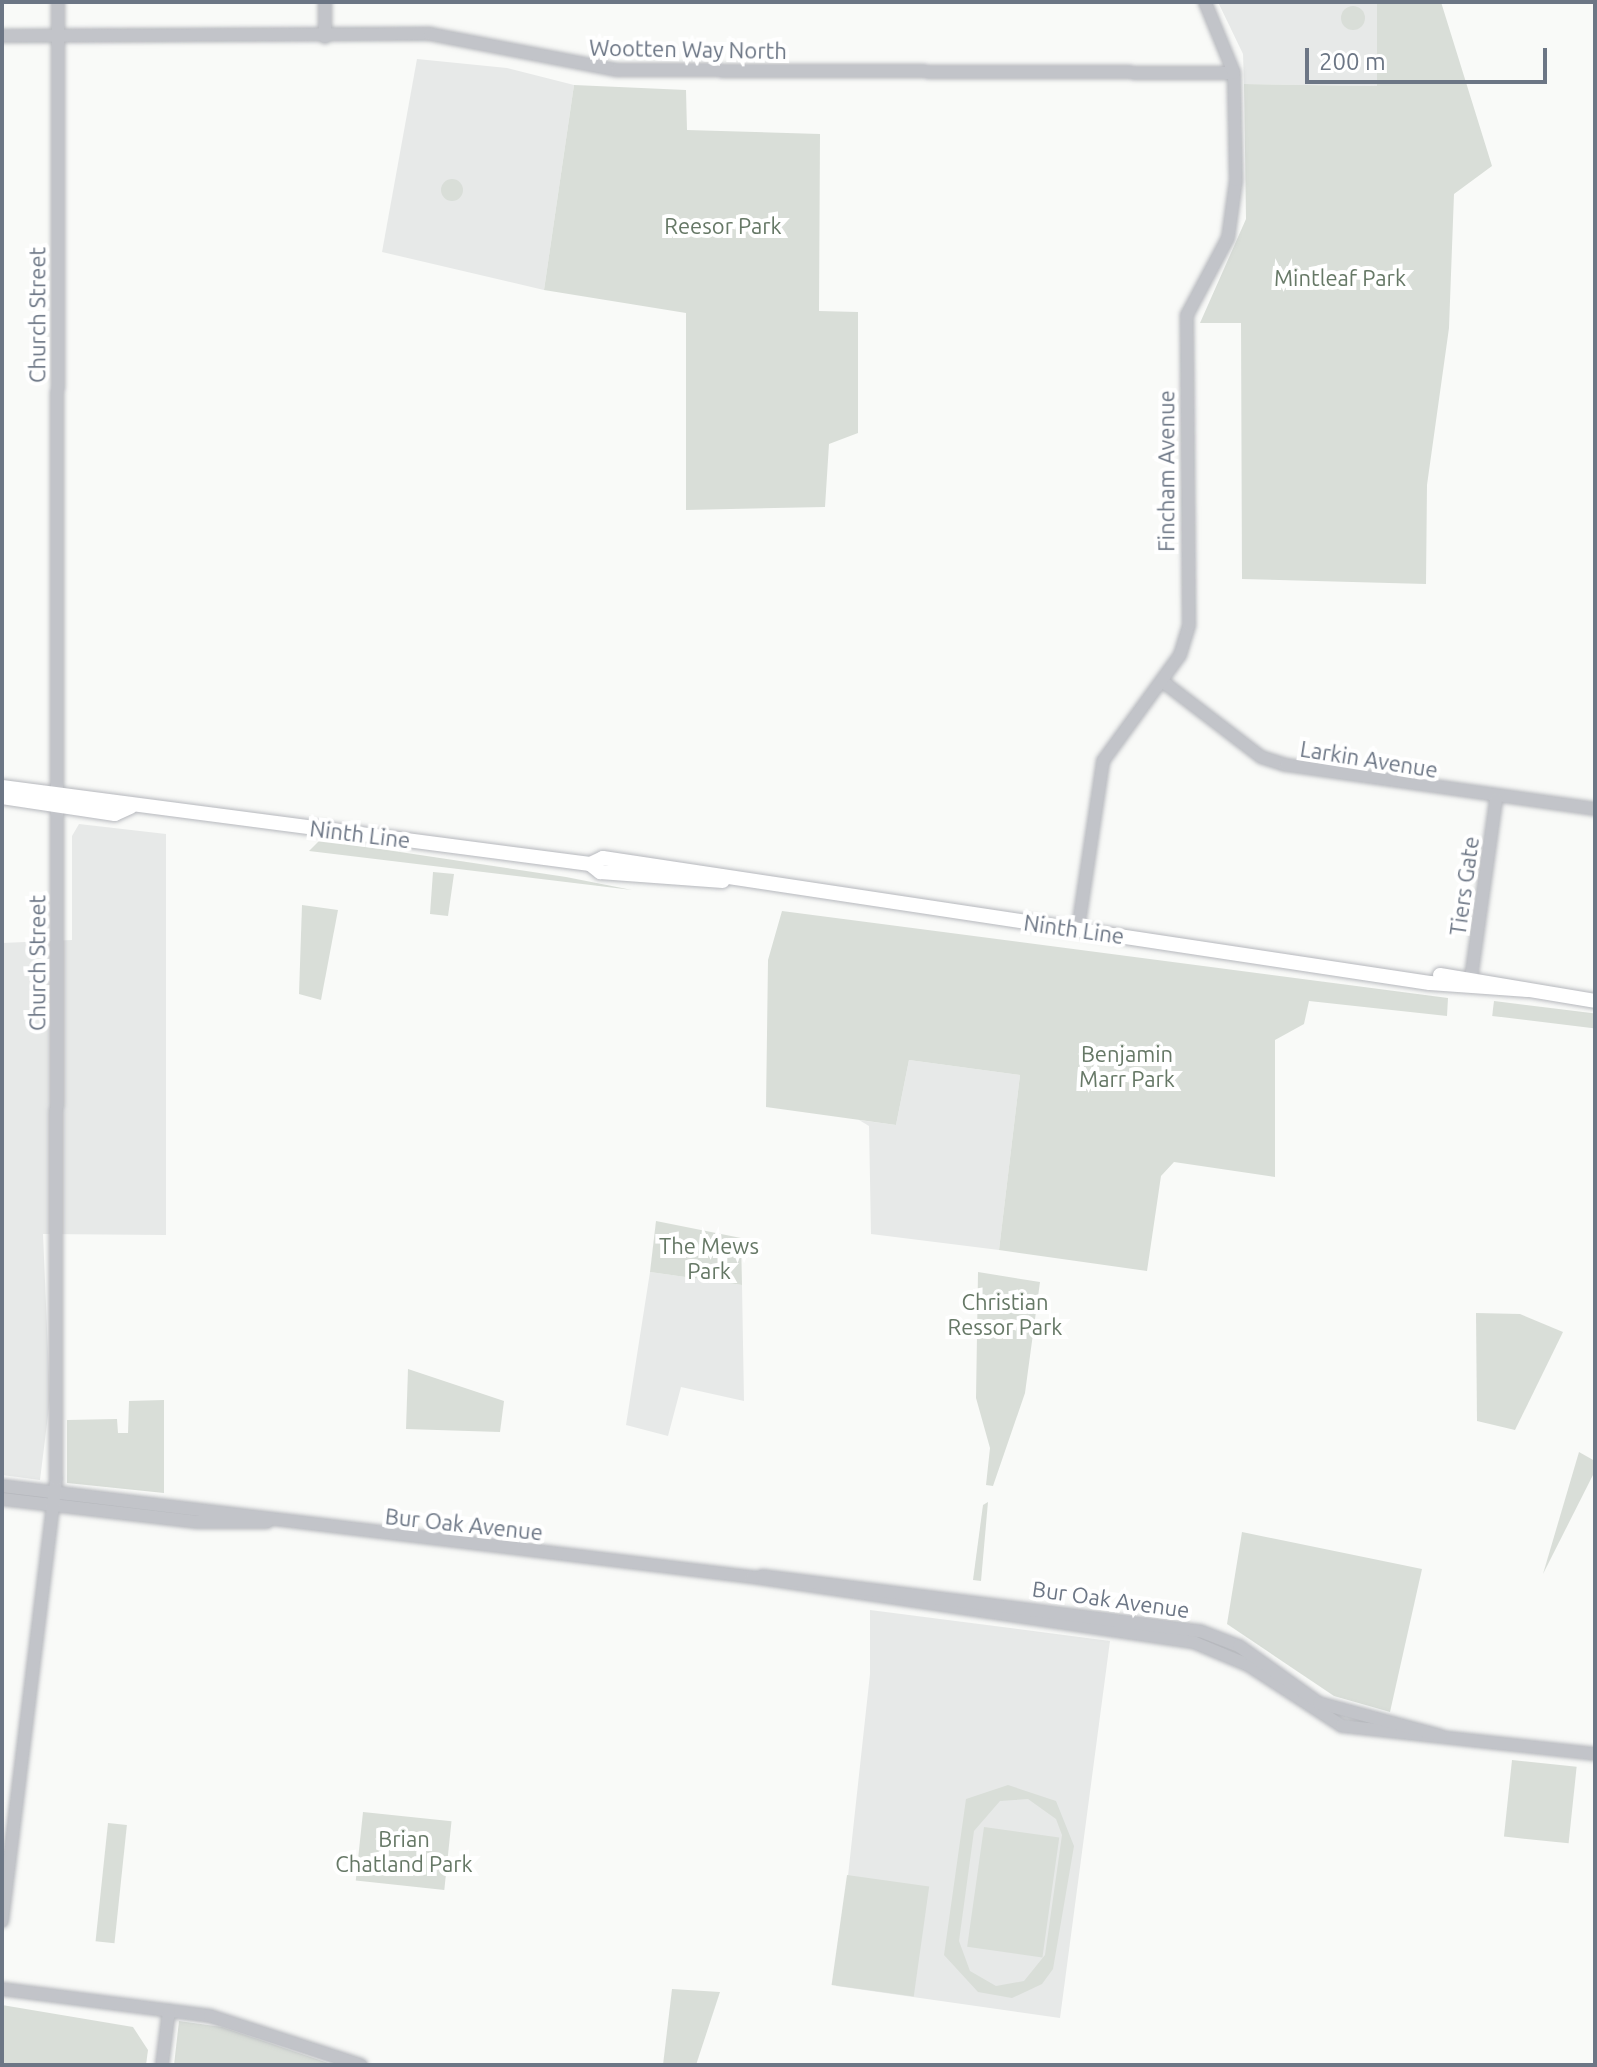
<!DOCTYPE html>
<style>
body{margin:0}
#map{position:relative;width:1597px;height:2067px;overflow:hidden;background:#f9faf8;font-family:Ubuntu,sans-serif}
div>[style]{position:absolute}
.built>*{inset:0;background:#e7e9e8}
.green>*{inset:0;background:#d9ded8;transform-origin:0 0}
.round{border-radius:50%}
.roads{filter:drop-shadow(0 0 2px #b6b8bd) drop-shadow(0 0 2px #b6b8bd)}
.minor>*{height:12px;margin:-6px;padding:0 6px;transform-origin:6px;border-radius:6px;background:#c2c4c9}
.major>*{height:14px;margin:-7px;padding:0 7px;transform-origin:7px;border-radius:7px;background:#fff}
span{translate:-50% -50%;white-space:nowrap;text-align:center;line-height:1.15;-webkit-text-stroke:8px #fff;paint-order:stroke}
.street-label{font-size:22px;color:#6c7685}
.park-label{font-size:22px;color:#667866}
.frame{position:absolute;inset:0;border:4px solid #6c7685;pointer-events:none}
.scale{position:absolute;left:1305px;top:48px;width:242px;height:36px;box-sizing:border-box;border:4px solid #6c7685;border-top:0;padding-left:10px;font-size:24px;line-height:28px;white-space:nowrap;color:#6c7685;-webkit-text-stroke:6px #fff;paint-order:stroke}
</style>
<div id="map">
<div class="built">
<i style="clip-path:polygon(1218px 2px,1377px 2px,1377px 86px,1244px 84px,1243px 54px)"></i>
<i style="clip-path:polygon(417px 59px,507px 68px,574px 85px,544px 290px,382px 252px)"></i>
<i style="clip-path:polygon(79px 824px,166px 834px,166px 1235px,43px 1234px,50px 1399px,40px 1480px,2px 1475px,2px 943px,72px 940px,72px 836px)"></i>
<i style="clip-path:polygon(909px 1060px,1020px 1075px,999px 1250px,871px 1234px,869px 1126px,859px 1120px,896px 1125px)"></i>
<i style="clip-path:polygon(650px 1272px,742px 1285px,744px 1401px,681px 1387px,668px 1436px,626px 1425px)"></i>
<i style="clip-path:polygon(870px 1610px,1110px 1641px,1060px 2018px,836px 1986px,870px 1674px)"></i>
</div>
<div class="green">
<i style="clip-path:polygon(1377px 2px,1441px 2px,1492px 166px,1454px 194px,1449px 328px,1427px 485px,1426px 584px,1242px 579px,1241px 323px,1200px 323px,1246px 219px,1244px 84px,1377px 86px)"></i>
<i class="round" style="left:1341px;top:6px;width:24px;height:24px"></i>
<i style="clip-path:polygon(574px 85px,686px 90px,687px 130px,820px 134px,819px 311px,858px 312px,858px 433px,829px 444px,825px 507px,686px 510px,686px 313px,544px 290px)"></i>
<i class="round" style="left:441px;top:179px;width:22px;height:22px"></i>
<i style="clip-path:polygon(320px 840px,566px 877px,632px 890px,309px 851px)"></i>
<i style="clip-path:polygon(433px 872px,454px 874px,448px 916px,430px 914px)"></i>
<i style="clip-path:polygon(302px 905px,338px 910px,321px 1000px,299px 994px)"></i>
<i style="clip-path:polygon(782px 911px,1448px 998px,1447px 1016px,1309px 1001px,1304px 1024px,1275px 1040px,1275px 1177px,1174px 1162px,1161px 1176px,1147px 1271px,999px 1250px,1020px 1075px,909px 1060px,896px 1125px,766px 1107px,768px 960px)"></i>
<i style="left:1494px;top:1001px;width:102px;height:15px;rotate:7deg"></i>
<i style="clip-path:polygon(656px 1221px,741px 1238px,742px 1285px,650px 1272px)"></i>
<i style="clip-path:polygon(978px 1272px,1040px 1282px,1025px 1393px,993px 1486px,986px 1485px,990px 1448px,976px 1398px)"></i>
<i style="clip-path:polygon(1476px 1313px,1520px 1314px,1563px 1332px,1515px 1430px,1477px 1421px)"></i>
<i style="clip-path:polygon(408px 1369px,504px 1401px,500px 1432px,406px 1429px)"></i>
<i style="clip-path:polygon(164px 1400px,164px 1493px,67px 1483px,67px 1420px,117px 1419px,118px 1433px,128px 1433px,129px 1401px)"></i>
<i style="clip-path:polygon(1579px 1452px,1595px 1461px,1595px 1471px,1543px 1574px)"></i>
<i style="clip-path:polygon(988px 1502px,981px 1581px,973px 1580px,983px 1505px)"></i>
<i style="clip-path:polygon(1242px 1532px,1422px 1569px,1390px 1712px,1334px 1696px,1227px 1624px)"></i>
<i style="left:1512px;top:1760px;width:65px;height:77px;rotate:6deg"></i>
<i style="clip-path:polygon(evenodd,1008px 1785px,1056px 1801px,1074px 1846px,1053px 1969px,1042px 1984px,1012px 1998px,978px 1992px,944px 1955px,966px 1799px,1008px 1785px,1028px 1799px,1056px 1819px,1062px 1835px,1045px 1955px,1024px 1981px,996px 1986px,970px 1971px,959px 1941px,974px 1831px,1000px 1801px,1028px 1799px)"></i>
<i style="left:363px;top:1812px;width:89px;height:69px;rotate:6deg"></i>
<i style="left:108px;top:1823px;width:19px;height:119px;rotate:6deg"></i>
<i style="left:984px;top:1827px;width:76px;height:121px;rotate:8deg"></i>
<i style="left:847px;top:1875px;width:83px;height:111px;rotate:8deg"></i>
<i style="clip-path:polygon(672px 1989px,720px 1992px,696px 2065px,663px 2065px)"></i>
<i style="clip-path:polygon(2px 2005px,133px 2027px,148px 2050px,146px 2065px,2px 2065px)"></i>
<i style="clip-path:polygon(179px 2021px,222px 2027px,334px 2065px,174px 2065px)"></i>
</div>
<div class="roads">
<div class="minor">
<i style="left:2px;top:36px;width:428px;rotate:-0.3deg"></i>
<i style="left:430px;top:34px;width:190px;rotate:10.9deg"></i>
<i style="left:617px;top:70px;width:617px;rotate:0.28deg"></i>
<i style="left:325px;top:37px;width:35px;rotate:-90deg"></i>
<i style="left:1162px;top:681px;width:125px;rotate:37.5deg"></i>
<i style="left:1261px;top:757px;width:26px;rotate:18deg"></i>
<i style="left:1286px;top:765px;width:312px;rotate:8.1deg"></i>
<i style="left:1078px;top:929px;width:170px;rotate:-81.5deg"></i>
<i style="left:1103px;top:761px;width:131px;rotate:-54deg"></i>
<i style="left:1180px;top:655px;width:31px;rotate:-73deg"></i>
<i style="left:1189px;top:625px;width:310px;rotate:-90.4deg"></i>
<i style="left:1187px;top:315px;width:87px;rotate:-62deg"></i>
<i style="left:1228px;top:238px;width:59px;rotate:-82.1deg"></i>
<i style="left:1236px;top:180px;width:107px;rotate:-91.1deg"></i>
<i style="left:1234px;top:73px;width:77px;rotate:-112.2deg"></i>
<i style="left:1471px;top:978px;width:180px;rotate:-82deg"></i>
<i style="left:2px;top:1486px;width:756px;rotate:6.92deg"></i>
<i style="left:752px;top:1577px;width:446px;rotate:8.4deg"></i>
<i style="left:1193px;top:1642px;width:60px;rotate:22.7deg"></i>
<i style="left:1248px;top:1665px;width:112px;rotate:33deg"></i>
<i style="left:1342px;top:1726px;width:255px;rotate:6.3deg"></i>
<i style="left:2px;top:1499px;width:197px;rotate:6.7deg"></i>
<i style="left:198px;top:1522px;width:69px"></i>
<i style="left:762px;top:1576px;width:441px;rotate:7.2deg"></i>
<i style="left:1200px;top:1631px;width:42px;rotate:21deg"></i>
<i style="left:1239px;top:1646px;width:98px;rotate:35.5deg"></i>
<i style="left:1319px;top:1703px;width:126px;rotate:15.1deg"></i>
<i style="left:2px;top:1921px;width:445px;rotate:-83deg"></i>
<i style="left:56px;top:1479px;width:1477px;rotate:-89.92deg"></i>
<i style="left:2px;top:1989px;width:210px;rotate:7.4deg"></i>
<i style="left:210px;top:2016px;width:159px;rotate:18deg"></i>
<i style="left:162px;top:2065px;width:55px;rotate:-82.7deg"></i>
</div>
<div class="major">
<i style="left:2px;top:787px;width:593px;rotate:7.46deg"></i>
<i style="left:590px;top:864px;width:14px;rotate:-25deg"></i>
<i style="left:603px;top:858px;width:836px;rotate:8.6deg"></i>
<i style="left:1430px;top:983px;width:98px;rotate:4.1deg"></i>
<i style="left:2px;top:797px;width:114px;rotate:8.6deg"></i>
<i style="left:115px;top:814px;width:17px;rotate:-25deg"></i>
<i style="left:590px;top:864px;width:13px;rotate:39deg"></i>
<i style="left:600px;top:872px;width:123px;rotate:4.2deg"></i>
<i style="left:1440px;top:975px;width:157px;rotate:9.5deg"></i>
</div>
</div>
<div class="street-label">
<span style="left:688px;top:49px;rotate:1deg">Wootten Way North</span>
<span style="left:37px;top:315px;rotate:-90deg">Church Street</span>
<span style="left:1166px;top:471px;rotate:-90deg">Fincham Avenue</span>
<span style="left:1369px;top:759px;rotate:9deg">Larkin Avenue</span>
<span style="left:360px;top:834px;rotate:7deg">Ninth Line</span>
<span style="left:1464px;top:886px;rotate:-82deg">Tiers Gate</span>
<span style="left:1074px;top:929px;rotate:8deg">Ninth Line</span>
<span style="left:37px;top:963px;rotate:-90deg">Church Street</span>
<span style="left:464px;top:1524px;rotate:6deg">Bur Oak Avenue</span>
<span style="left:1111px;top:1599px;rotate:8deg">Bur Oak Avenue</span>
</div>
<div class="park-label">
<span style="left:723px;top:226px">Reesor Park</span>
<span style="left:1340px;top:278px">Mintleaf Park</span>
<span style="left:1127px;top:1066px">Benjamin<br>Marr Park</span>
<span style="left:709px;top:1258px">The Mews<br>Park</span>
<span style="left:1005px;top:1314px">Christian<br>Ressor Park</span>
<span style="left:404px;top:1851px">Brian<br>Chatland Park</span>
</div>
<div class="frame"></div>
<div class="scale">200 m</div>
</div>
